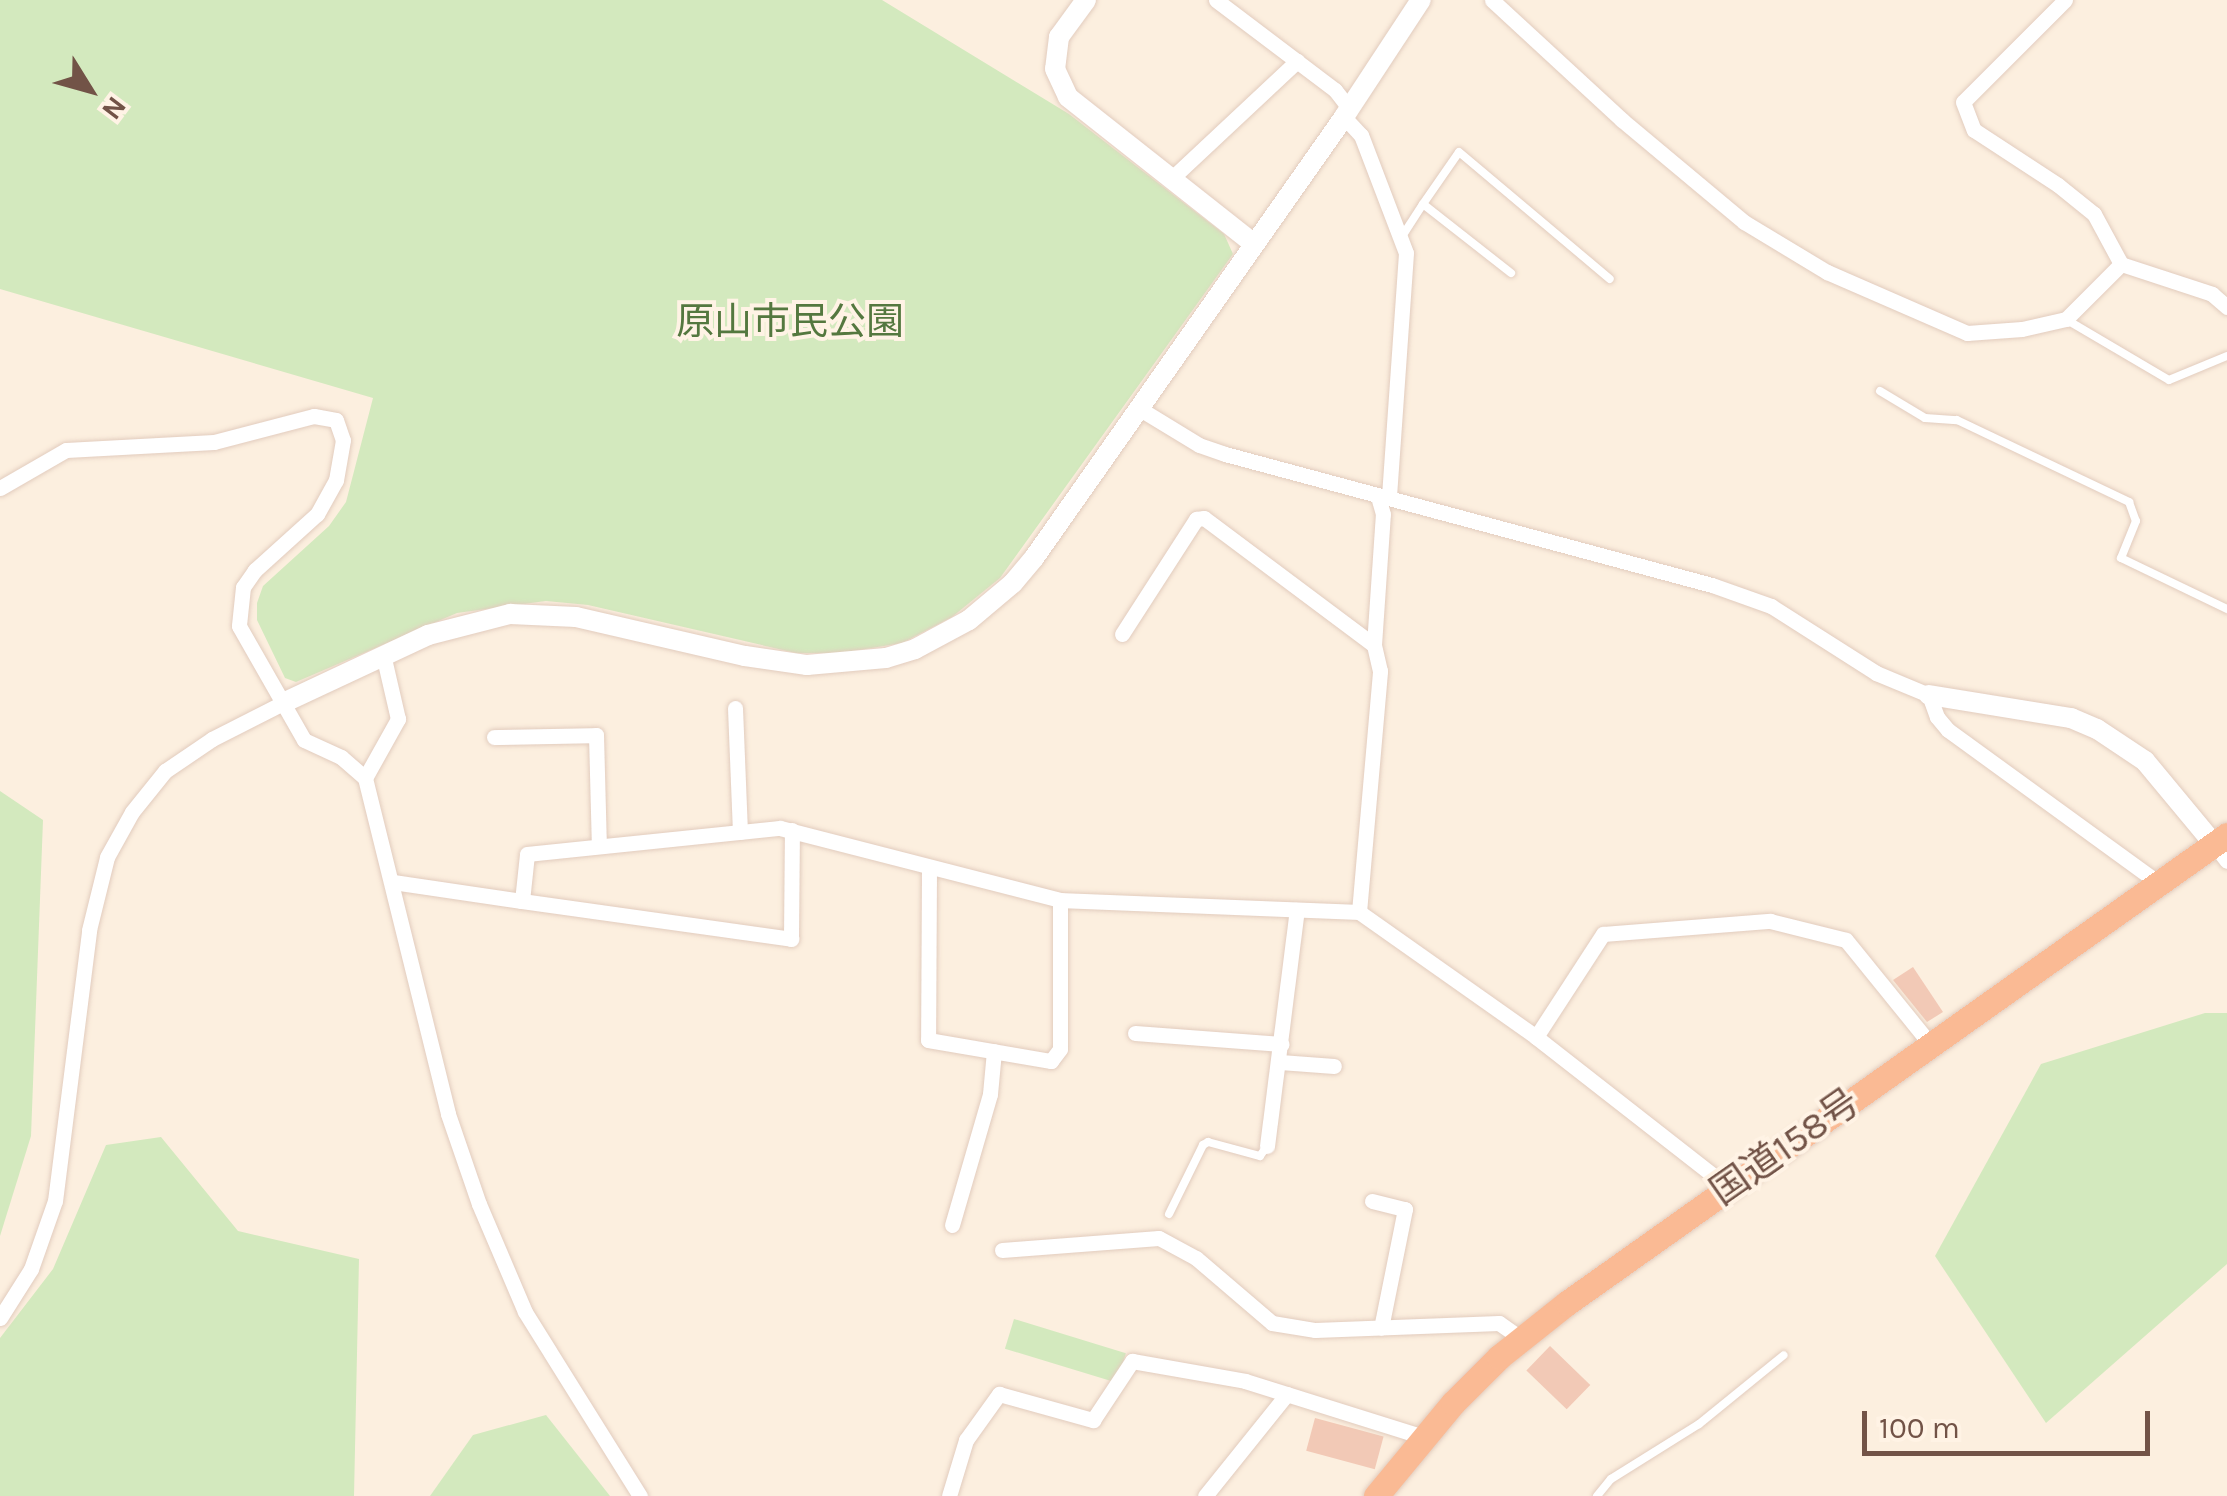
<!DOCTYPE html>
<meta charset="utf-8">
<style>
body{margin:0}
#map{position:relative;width:2227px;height:1496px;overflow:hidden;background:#fcefdf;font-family:Karla,"Noto Sans JP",sans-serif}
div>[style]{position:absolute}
.green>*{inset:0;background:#d3e9be;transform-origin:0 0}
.building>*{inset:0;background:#f2c9b6;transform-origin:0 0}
.roads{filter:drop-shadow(0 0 2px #e2ccbe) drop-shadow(0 0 2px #e2ccbe)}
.service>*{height:8px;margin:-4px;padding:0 4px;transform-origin:4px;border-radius:4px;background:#fff}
.minor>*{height:15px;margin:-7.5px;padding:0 7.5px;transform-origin:7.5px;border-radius:7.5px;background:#fff}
.tertiary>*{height:20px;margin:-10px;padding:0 10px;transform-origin:10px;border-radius:10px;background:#fff}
.trunk>*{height:25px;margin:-12.5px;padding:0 12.5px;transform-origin:12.5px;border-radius:12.5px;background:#faba94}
span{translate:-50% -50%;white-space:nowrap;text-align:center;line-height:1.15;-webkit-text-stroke:8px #fff3e5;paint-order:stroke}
.park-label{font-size:38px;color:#54783f}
.street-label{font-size:38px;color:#725347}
.north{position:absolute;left:40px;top:40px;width:100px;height:100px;-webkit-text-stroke:8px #fff3e5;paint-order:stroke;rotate:127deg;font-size:28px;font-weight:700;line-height:40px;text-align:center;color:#725347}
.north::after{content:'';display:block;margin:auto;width:35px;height:45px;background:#725347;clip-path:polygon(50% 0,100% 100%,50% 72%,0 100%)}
.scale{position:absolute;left:1862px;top:1411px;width:288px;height:45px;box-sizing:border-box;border:5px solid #725347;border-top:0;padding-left:12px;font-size:30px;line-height:35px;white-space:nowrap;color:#725347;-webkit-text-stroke:8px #fff3e5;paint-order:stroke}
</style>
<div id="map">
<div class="green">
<i style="clip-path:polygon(0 0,882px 0,1069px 114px,1224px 234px,1233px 254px,1000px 578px,952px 617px,902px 643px,841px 653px,796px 653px,588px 605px,546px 601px,457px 613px,296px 682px,285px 678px,257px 620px,257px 603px,263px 586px,329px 526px,346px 502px,373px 398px,0 289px)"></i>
<i style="clip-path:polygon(0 791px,43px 820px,31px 1136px,0 1236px)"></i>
<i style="clip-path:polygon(2205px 1013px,2227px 1013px,2227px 1264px,2046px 1423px,1935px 1256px,2041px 1064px)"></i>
<i style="clip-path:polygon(161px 1137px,238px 1231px,359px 1259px,354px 1496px,0 1496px,0 1338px,53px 1269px,106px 1145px)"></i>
<i style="left:1014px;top:1319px;width:117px;height:31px;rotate:17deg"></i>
<i style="clip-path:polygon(546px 1415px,610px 1496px,430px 1496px,473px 1435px)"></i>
</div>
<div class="building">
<i style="clip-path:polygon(1913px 967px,1943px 1012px,1927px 1022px,1893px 980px)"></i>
<i style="left:1550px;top:1346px;width:56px;height:34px;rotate:44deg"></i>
<i style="left:1315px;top:1418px;width:71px;height:34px;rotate:15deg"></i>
</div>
<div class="roads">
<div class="service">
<i style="left:1423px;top:204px;width:63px;rotate:-55.3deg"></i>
<i style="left:1459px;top:152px;width:197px;rotate:40.1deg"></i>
<i style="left:1401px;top:238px;width:40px;rotate:-57.1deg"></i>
<i style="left:1423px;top:204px;width:112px;rotate:38.1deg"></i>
<i style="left:2067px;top:320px;width:118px;rotate:30.5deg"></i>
<i style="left:2169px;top:380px;width:63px;rotate:-22.5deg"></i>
<i style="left:1880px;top:391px;width:52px;rotate:31deg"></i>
<i style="left:1925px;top:418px;width:32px;rotate:4deg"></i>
<i style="left:1957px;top:420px;width:191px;rotate:25.5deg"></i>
<i style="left:2129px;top:502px;width:20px;rotate:70deg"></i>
<i style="left:2136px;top:521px;width:40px;rotate:112deg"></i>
<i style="left:2121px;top:558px;width:118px;rotate:25.7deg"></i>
<i style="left:1169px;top:1214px;width:77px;rotate:-63.8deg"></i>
<i style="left:1203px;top:1145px;width:6px;rotate:-31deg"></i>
<i style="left:1208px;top:1142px;width:54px;rotate:15.1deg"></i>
<i style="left:1260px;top:1156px;width:12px;rotate:-55deg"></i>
<i style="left:1597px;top:1496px;width:22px;rotate:-51deg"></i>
<i style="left:1611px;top:1479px;width:104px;rotate:-32deg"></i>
<i style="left:1699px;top:1424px;width:109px;rotate:-39.1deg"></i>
</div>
<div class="minor">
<i style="left:1216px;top:0;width:149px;rotate:37.1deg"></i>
<i style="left:1335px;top:90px;width:23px;rotate:52deg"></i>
<i style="left:1492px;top:0;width:177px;rotate:42.7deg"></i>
<i style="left:1622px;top:120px;width:159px;rotate:39.9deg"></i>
<i style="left:1744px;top:222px;width:97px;rotate:31.1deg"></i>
<i style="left:1827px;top:272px;width:153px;rotate:23.5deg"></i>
<i style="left:1967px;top:333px;width:55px;rotate:-4.2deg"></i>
<i style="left:2022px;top:329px;width:45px;rotate:-12.8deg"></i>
<i style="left:2066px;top:319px;width:78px;rotate:-45deg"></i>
<i style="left:2065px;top:0;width:144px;rotate:135deg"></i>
<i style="left:1963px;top:102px;width:30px;rotate:69deg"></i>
<i style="left:1974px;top:130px;width:100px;rotate:33.2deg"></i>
<i style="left:2058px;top:185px;width:46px;rotate:38.9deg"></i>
<i style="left:2094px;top:214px;width:57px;rotate:61.6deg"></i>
<i style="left:1344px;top:117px;width:25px;rotate:47deg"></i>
<i style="left:1361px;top:135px;width:126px;rotate:69.1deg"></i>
<i style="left:1406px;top:253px;width:244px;rotate:94deg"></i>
<i style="left:1171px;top:179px;width:173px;rotate:-43.1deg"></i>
<i style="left:2121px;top:264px;width:96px;rotate:18.2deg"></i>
<i style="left:2212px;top:294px;width:20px;rotate:41deg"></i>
<i style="left:1140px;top:409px;width:69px;rotate:31.4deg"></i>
<i style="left:1199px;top:445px;width:28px;rotate:19deg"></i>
<i style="left:1225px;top:454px;width:504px;rotate:15.06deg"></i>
<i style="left:1712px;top:585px;width:63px;rotate:19.6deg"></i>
<i style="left:1771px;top:606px;width:125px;rotate:32.5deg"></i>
<i style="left:1876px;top:673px;width:57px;rotate:22.5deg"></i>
<i style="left:1929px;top:695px;width:23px;rotate:70deg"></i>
<i style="left:1937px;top:717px;width:17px;rotate:50deg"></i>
<i style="left:1948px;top:730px;width:258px;rotate:36deg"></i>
<i style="left:0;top:488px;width:76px;rotate:-29.9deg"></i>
<i style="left:66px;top:450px;width:148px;rotate:-3.1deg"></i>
<i style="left:214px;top:442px;width:103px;rotate:-14.6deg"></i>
<i style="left:314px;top:416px;width:22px;rotate:10deg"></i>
<i style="left:336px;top:420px;width:21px;rotate:71deg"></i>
<i style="left:343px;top:440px;width:41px;rotate:99.9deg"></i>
<i style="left:336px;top:480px;width:39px;rotate:119deg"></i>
<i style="left:317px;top:514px;width:84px;rotate:137.9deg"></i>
<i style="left:255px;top:570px;width:21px;rotate:125deg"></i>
<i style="left:243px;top:587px;width:39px;rotate:96deg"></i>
<i style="left:239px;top:626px;width:131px;rotate:60.3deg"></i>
<i style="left:304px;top:740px;width:41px;rotate:24.7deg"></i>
<i style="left:341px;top:757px;width:32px;rotate:41deg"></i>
<i style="left:365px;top:778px;width:346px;rotate:76.1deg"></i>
<i style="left:448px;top:1114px;width:95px;rotate:71deg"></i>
<i style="left:479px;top:1204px;width:117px;rotate:66.9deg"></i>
<i style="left:525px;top:1312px;width:217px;rotate:58deg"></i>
<i style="left:1122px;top:634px;width:137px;rotate:-57.2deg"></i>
<i style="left:1196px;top:519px;width:8px;rotate:-7deg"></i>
<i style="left:1204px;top:518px;width:212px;rotate:36.8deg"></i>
<i style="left:735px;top:708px;width:124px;rotate:87.7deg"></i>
<i style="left:494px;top:737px;width:102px;rotate:-1.1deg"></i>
<i style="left:596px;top:735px;width:111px;rotate:88.5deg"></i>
<i style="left:365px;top:778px;width:68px;rotate:-60.8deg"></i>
<i style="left:398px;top:719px;width:67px;rotate:-103deg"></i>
<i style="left:2214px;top:844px;width:21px;rotate:53deg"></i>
<i style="left:929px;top:868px;width:172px;rotate:90.3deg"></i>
<i style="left:928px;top:1040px;width:125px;rotate:9.7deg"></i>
<i style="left:1051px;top:1061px;width:15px;rotate:-53deg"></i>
<i style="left:1060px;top:1049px;width:149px;rotate:-90deg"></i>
<i style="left:393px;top:882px;width:130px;rotate:8.4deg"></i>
<i style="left:522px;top:901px;width:47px;rotate:-83.9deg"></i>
<i style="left:527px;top:854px;width:254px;rotate:-5.9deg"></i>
<i style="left:780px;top:828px;width:289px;rotate:14.4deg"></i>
<i style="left:1060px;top:900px;width:299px;rotate:2.3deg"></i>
<i style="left:1359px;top:912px;width:217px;rotate:35.2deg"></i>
<i style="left:1536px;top:1037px;width:226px;rotate:38deg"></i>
<i style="left:1714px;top:1176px;width:17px;rotate:54deg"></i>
<i style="left:522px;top:901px;width:272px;rotate:8deg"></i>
<i style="left:791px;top:939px;width:109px;rotate:-89.5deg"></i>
<i style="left:1359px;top:912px;width:242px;rotate:-85deg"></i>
<i style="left:1380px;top:671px;width:27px;rotate:-103deg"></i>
<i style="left:1374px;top:645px;width:131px;rotate:-86.1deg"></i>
<i style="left:1383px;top:514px;width:19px;rotate:-106deg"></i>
<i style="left:1135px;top:1033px;width:147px;rotate:4.3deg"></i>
<i style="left:1536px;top:1037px;width:123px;rotate:-57deg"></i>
<i style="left:1603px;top:934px;width:168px;rotate:-4.5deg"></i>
<i style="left:1770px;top:921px;width:78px;rotate:14deg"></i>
<i style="left:1846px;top:940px;width:135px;rotate:51deg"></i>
<i style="left:1280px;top:1062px;width:54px;rotate:4.2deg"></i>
<i style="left:1267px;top:1146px;width:238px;rotate:-82.8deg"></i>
<i style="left:1372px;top:1201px;width:34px;rotate:14deg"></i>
<i style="left:1405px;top:1209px;width:121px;rotate:101.4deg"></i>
<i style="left:952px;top:1225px;width:136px;rotate:-73.8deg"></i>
<i style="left:990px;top:1094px;width:43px;rotate:-84.7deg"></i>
<i style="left:1002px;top:1250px;width:157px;rotate:-4.4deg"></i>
<i style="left:1159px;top:1238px;width:42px;rotate:28.4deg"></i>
<i style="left:1196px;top:1258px;width:100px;rotate:40.5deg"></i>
<i style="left:1272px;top:1323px;width:44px;rotate:9.2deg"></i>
<i style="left:1315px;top:1330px;width:184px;rotate:-2.2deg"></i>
<i style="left:1499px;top:1323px;width:28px;rotate:35deg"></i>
<i style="left:0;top:1318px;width:58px;rotate:-57.7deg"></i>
<i style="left:31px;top:1269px;width:72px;rotate:-70.6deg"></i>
<i style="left:55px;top:1201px;width:273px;rotate:-82.8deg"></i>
<i style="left:89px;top:930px;width:75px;rotate:-76.1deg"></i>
<i style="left:107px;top:857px;width:51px;rotate:-60.9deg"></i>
<i style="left:132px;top:812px;width:53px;rotate:-51.2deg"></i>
<i style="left:165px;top:771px;width:57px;rotate:-34.2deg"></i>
<i style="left:212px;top:739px;width:80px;rotate:-26.9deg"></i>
<i style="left:949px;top:1496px;width:59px;rotate:-73.1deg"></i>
<i style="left:966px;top:1440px;width:57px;rotate:-54.3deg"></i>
<i style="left:999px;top:1394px;width:98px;rotate:15.5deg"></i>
<i style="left:1093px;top:1420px;width:71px;rotate:-56.5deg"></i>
<i style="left:1132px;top:1361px;width:115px;rotate:10deg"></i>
<i style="left:1245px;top:1381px;width:188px;rotate:17.4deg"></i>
<i style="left:1205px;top:1496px;width:131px;rotate:-51.2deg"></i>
</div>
<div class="tertiary">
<i style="left:1086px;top:0;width:46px;rotate:126.1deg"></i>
<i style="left:1059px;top:37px;width:32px;rotate:97deg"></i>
<i style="left:1055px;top:69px;width:31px;rotate:65deg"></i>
<i style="left:1068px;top:97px;width:237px;rotate:38.3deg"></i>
<i style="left:1929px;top:695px;width:144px;rotate:9.2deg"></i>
<i style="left:2071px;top:718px;width:28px;rotate:23deg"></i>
<i style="left:2097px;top:729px;width:58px;rotate:33.7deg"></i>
<i style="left:2145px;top:761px;width:108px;rotate:50.3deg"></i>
<i style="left:283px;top:703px;width:160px;rotate:-25.1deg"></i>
<i style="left:428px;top:635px;width:85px;rotate:-14.4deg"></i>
<i style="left:510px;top:614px;width:66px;rotate:2.6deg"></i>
<i style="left:576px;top:617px;width:173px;rotate:13deg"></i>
<i style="left:745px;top:656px;width:63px;rotate:8.3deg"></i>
<i style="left:807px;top:665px;width:79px;rotate:-5.1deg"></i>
<i style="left:886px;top:658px;width:30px;rotate:-17deg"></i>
<i style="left:915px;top:649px;width:61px;rotate:-28.2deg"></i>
<i style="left:969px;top:620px;width:57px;rotate:-40.1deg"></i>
<i style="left:1013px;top:583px;width:33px;rotate:-50deg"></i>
<i style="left:1034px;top:558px;width:539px;rotate:-54.89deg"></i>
<i style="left:1344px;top:117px;width:140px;rotate:-56.7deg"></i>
</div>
<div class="trunk">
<i style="left:1376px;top:1496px;width:121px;rotate:-50.4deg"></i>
<i style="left:1453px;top:1403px;width:65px;rotate:-45deg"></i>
<i style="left:1499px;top:1357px;width:87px;rotate:-38.5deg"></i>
<i style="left:1567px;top:1303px;width:809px;rotate:-35.34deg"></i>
</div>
</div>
<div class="park-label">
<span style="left:790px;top:322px">原山市民公園</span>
</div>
<div class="street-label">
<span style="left:1785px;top:1147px;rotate:-35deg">国道158号</span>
</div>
<div class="north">N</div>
<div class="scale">100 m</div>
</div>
